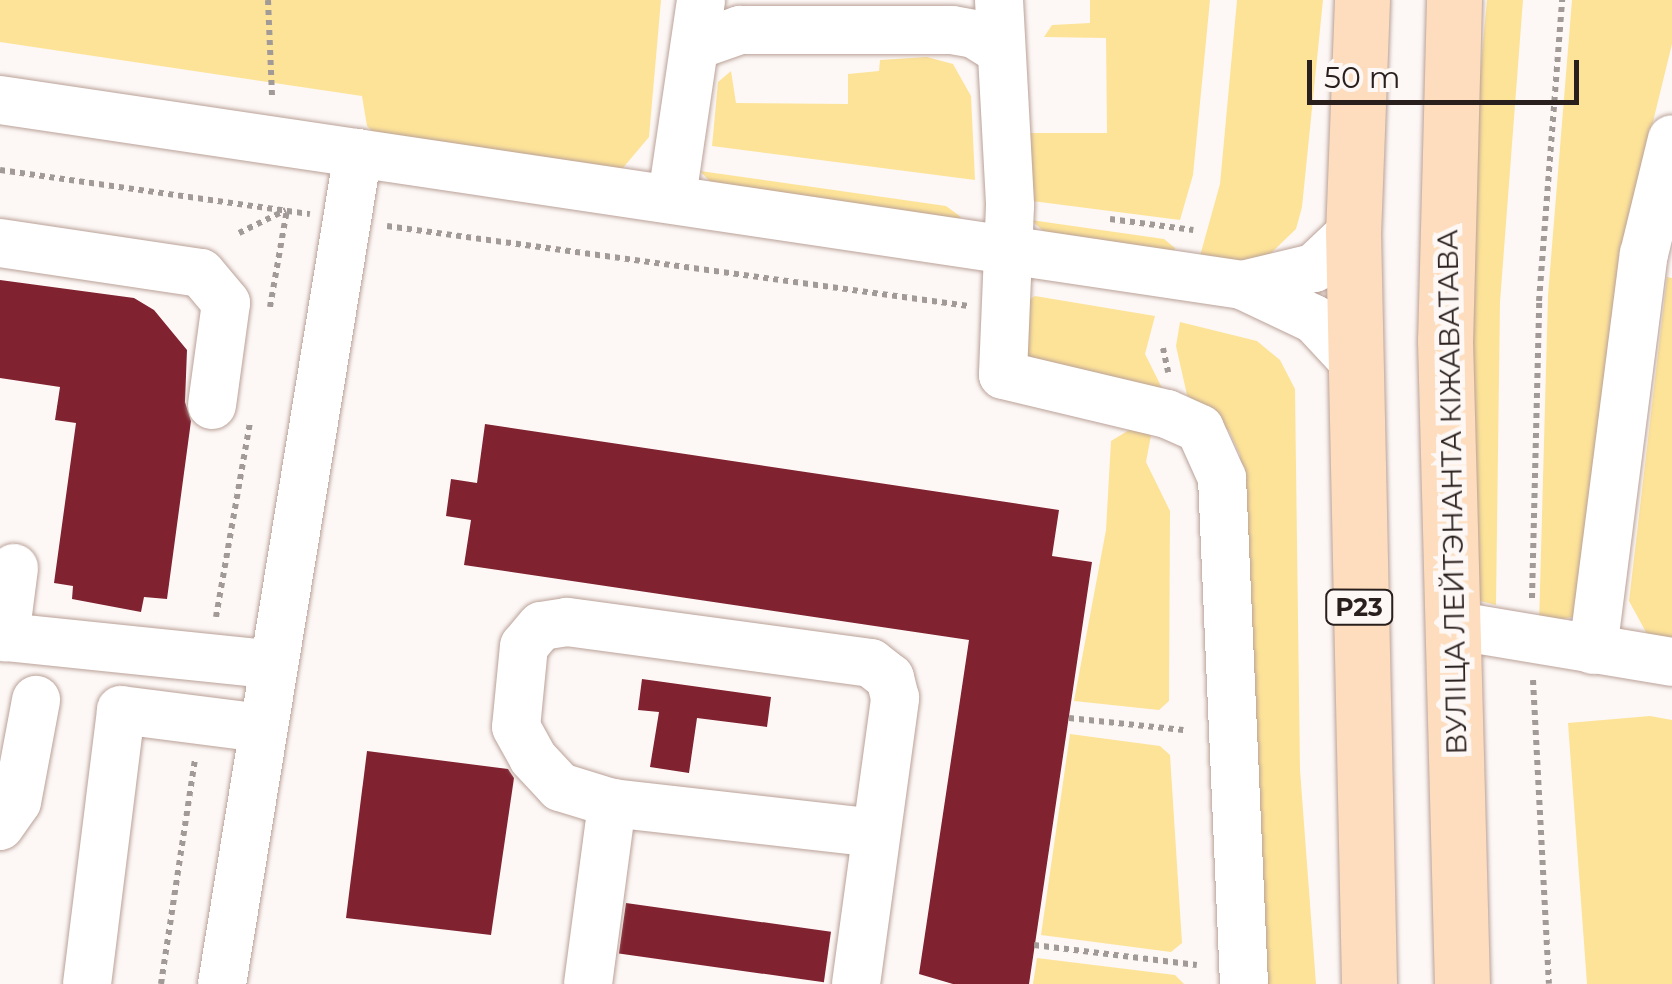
<!DOCTYPE html>
<meta charset="utf-8">
<style>
body{margin:0}
#map{position:relative;width:1672px;height:984px;overflow:hidden;background:#fdf8f6;font-family:Montserrat,sans-serif}
div>[style]{position:absolute}
.green>*{inset:0;background:#fde398}
.building>*{inset:0;background:#812230;transform-origin:0 0}
.path>*{height:6px;margin-top:-3px;transform-origin:0;background:repeating-linear-gradient(90deg,#a19a97 0 5px,transparent 0 10px)}
.roads{filter:drop-shadow(0 0 2px #baa198) drop-shadow(0 0 2px #baa198)}
.minor>*{height:48px;margin:-24px;padding:0 24px;transform-origin:24px;border-radius:24px;background:#fff}
.major>*{height:55px;margin:-27.5px;padding:0 27.5px;transform-origin:27.5px;border-radius:27.5px;background:#fdddbd}
span{translate:-50% -50%;white-space:nowrap;text-align:center;line-height:1.15;-webkit-text-stroke:10px #fdf8f6;paint-order:stroke}
.shield-label span{padding:2px 8px;background:#fdf8f6;border:2px solid;border-radius:8px;-webkit-text-stroke-width:0}
.shield-label{font-size:25px;color:#291f1c;font-weight:700}
.street-label{font-size:28px;color:#291f1c}
.scale{position:absolute;left:1307px;top:60px;width:272px;height:45px;box-sizing:border-box;border:5px solid #291f1c;border-top:0;padding-left:12px;font-size:30px;line-height:35px;white-space:nowrap;color:#291f1c;-webkit-text-stroke:8px #fdf8f6;paint-order:stroke}
</style>
<div id="map">
<div class="green">
<i style="clip-path:polygon(0 0,661px 0,649px 137px,617px 175px,387px 145px,367px 126px,362px 96px,0 42px)"></i>
<i style="clip-path:polygon(1090px 0,1210px 0,1193px 175px,1180px 220px,1032px 201px,1030px 133px,1107px 133px,1106px 38px,1044px 37px,1052px 25px,1090px 23px)"></i>
<i style="clip-path:polygon(1237px 0,1323px 0,1302px 207px,1296px 229px,1268px 256px,1240px 266px,1198px 263px,1220px 184px)"></i>
<i style="clip-path:polygon(1487px 0,1523px 0,1500px 302px,1496px 605px,1476px 600px,1469px 193px)"></i>
<i style="clip-path:polygon(1572px 0,1672px 0,1672px 44px,1629px 220px,1576px 616px,1539px 625px,1548px 295px)"></i>
<i style="clip-path:polygon(927px 57px,953px 64px,971px 96px,975px 180px,712px 146px,718px 82px,731px 71px,736px 103px,848px 104px,848px 74px,879px 71px,880px 60px)"></i>
<i style="clip-path:polygon(700px 171px,946px 206px,961px 217px,951px 225px,717px 189px)"></i>
<i style="clip-path:polygon(1031px 220px,1164px 239px,1175px 248px,1172px 261px,1050px 237px)"></i>
<i style="clip-path:polygon(1667px 277px,1672px 278px,1672px 641px,1647px 634px,1629px 601px)"></i>
<i style="clip-path:polygon(1035px 296px,1155px 316px,1145px 354px,1164px 392px,1022px 359px,1020px 305px)"></i>
<i style="clip-path:polygon(1180px 322px,1257px 341px,1280px 360px,1295px 389px,1300px 770px,1316px 984px,1265px 984px,1240px 455px,1229px 431px,1187px 395px,1176px 346px)"></i>
<i style="clip-path:polygon(1134px 427px,1152px 430px,1146px 462px,1170px 511px,1169px 701px,1159px 710px,1074px 701px,1106px 530px,1111px 441px)"></i>
<i style="clip-path:polygon(1650px 716px,1672px 720px,1672px 984px,1587px 984px,1568px 723px)"></i>
<i style="clip-path:polygon(1070px 734px,1160px 746px,1170px 755px,1182px 943px,1171px 952px,1041px 935px)"></i>
<i style="clip-path:polygon(1037px 958px,1175px 975px,1184px 984px,1033px 984px)"></i>
</div>
<div class="building">
<i style="clip-path:polygon(0 280px,134px 298px,154px 310px,187px 350px,185px 402px,191px 421px,167px 599px,144px 597px,141px 612px,72px 599px,73px 586px,54px 583px,76px 423px,55px 420px,60px 387px,0 378px)"></i>
<i style="clip-path:polygon(485px 424px,1059px 510px,1052px 556px,1092px 562px,1029px 984px,953px 984px,919px 974px,969px 640px,464px 565px,471px 520px,446px 516px,451px 479px,477px 483px)"></i>
<i style="clip-path:polygon(642px 679px,771px 697px,767px 727px,697px 718px,689px 773px,650px 767px,659px 712px,638px 710px)"></i>
<i style="clip-path:polygon(367px 751px,508px 769px,514px 778px,491px 935px,346px 918px)"></i>
<i style="left:626px;top:903px;width:207px;height:51px;rotate:8deg"></i>
</div>
<div class="path">
<i style="left:268px;top:0;width:96px;rotate:87.6deg"></i>
<i style="left:0;top:170px;width:313px;rotate:8.1deg"></i>
<i style="left:1110px;top:219px;width:84px;rotate:7.5deg"></i>
<i style="left:387px;top:226px;width:587px;rotate:7.83deg"></i>
<i style="left:239px;top:233px;width:52px;rotate:-26.1deg"></i>
<i style="left:270px;top:307px;width:98px;rotate:-80.1deg"></i>
<i style="left:1163px;top:348px;width:25px;rotate:78deg"></i>
<i style="left:1532px;top:598px;width:297px;rotate:-88.6deg"></i>
<i style="left:1539px;top:301px;width:302px;rotate:-85.6deg"></i>
<i style="left:216px;top:617px;width:197px;rotate:-80.1deg"></i>
<i style="left:1533px;top:680px;width:304px;rotate:87deg"></i>
<i style="left:1069px;top:718px;width:115px;rotate:6deg"></i>
<i style="left:1034px;top:945px;width:164px;rotate:7deg"></i>
<i style="left:161px;top:984px;width:229px;rotate:-81.4deg"></i>
</div>
<div class="roads">
<div class="minor">
<i style="left:999px;top:0;width:206px;rotate:86.9deg"></i>
<i style="left:1010px;top:206px;width:169px;rotate:92.4deg"></i>
<i style="left:1003px;top:375px;width:169px;rotate:13.4deg"></i>
<i style="left:1167px;top:414px;width:36px;rotate:24deg"></i>
<i style="left:1200px;top:429px;width:54px;rotate:65.8deg"></i>
<i style="left:1222px;top:478px;width:506px;rotate:87.51deg"></i>
<i style="left:697px;top:45px;width:46px;rotate:-19.2deg"></i>
<i style="left:740px;top:30px;width:212px"></i>
<i style="left:952px;top:30px;width:22px;rotate:10deg"></i>
<i style="left:974px;top:34px;width:31px;rotate:32deg"></i>
<i style="left:0;top:100px;width:1256px;rotate:8.47deg"></i>
<i style="left:1242px;top:285px;width:80px;rotate:25.3deg"></i>
<i style="left:1314px;top:319px;width:60px;rotate:47deg"></i>
<i style="left:672px;top:197px;width:199px;rotate:-81.6deg"></i>
<i style="left:0;top:243px;width:203px;rotate:8.5deg"></i>
<i style="left:201px;top:273px;width:39px;rotate:50deg"></i>
<i style="left:226px;top:303px;width:103px;rotate:97.8deg"></i>
<i style="left:1242px;top:285px;width:74px;rotate:-13.3deg"></i>
<i style="left:1314px;top:268px;width:54px;rotate:-43.5deg"></i>
<i style="left:14px;top:568px;width:70px;rotate:97.4deg"></i>
<i style="left:5px;top:637px;width:270px;rotate:5.9deg"></i>
<i style="left:1451px;top:625px;width:224px;rotate:9.5deg"></i>
<i style="left:1593px;top:650px;width:399px;rotate:-82.7deg"></i>
<i style="left:1644px;top:254px;width:118px;rotate:-76.3deg"></i>
<i style="left:0;top:826px;width:29px;rotate:-55deg"></i>
<i style="left:17px;top:802px;width:104px;rotate:-79.4deg"></i>
<i style="left:87px;top:984px;width:276px;rotate:-82.9deg"></i>
<i style="left:121px;top:710px;width:142px;rotate:7.3deg"></i>
<i style="left:222px;top:984px;width:842px;rotate:-80.71deg"></i>
<i style="left:588px;top:984px;width:183px;rotate:-82.4deg"></i>
<i style="left:856px;top:984px;width:289px;rotate:-82.2deg"></i>
<i style="left:895px;top:698px;width:21px;rotate:-104deg"></i>
<i style="left:890px;top:678px;width:24px;rotate:-142deg"></i>
<i style="left:871px;top:663px;width:307px;rotate:-172.3deg"></i>
<i style="left:567px;top:622px;width:26px;rotate:171deg"></i>
<i style="left:541px;top:626px;width:26px;rotate:130deg"></i>
<i style="left:524px;top:646px;width:81px;rotate:95.6deg"></i>
<i style="left:516px;top:727px;width:35px;rotate:61deg"></i>
<i style="left:533px;top:758px;width:40px;rotate:47deg"></i>
<i style="left:560px;top:787px;width:54px;rotate:17.1deg"></i>
<i style="left:612px;top:803px;width:265px;rotate:6.5deg"></i>
</div>
<div class="major">
<i style="left:1362px;top:0;width:231px;rotate:92.2deg"></i>
<i style="left:1353px;top:231px;width:753px;rotate:88.78deg"></i>
<i style="left:1454px;top:0;width:340px;rotate:91.5deg"></i>
<i style="left:1445px;top:340px;width:644px;rotate:88.49deg"></i>
</div>
</div>
<div class="shield-label">
<span style="left:1359px;top:607px">Р23</span>
</div>
<div class="street-label">
<span style="left:1452px;top:492px;rotate:-91deg">ВУЛІЦА ЛЕЙТЭНАНТА КІЖАВАТАВА</span>
</div>
<div class="scale">50 m</div>
</div>
